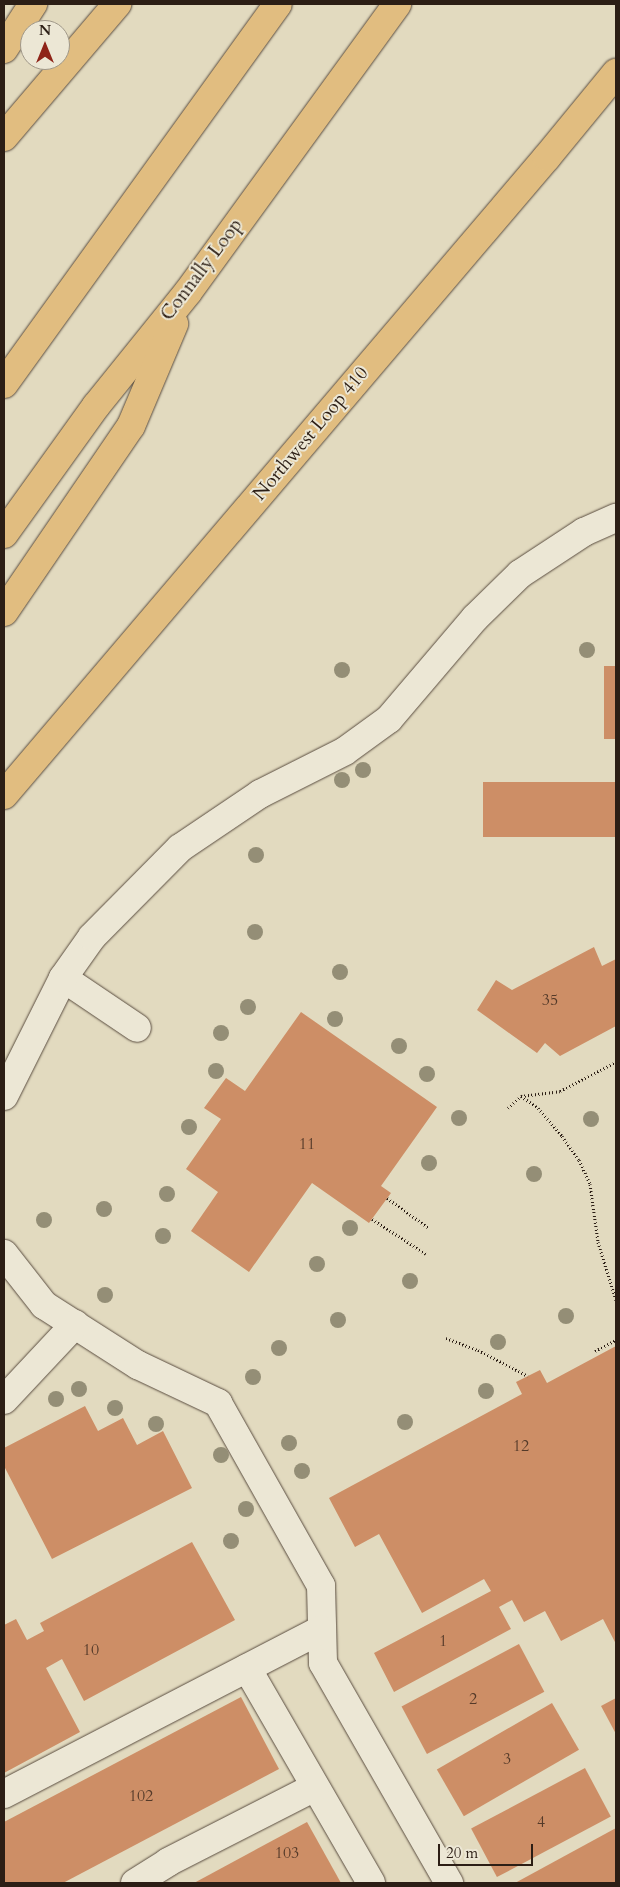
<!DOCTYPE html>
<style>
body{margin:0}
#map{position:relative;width:620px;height:1887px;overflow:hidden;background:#e2dabf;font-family:Cardo,serif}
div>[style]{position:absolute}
.building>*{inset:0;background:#cd8e66;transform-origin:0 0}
.path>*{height:3px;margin-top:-1.5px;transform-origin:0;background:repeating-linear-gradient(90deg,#2c1e15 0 1px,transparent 0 3.5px)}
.roads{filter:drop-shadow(0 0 1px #5a4d40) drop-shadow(0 0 1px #5a4d40)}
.minor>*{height:28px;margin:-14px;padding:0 14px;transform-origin:14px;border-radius:14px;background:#ece7d5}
.major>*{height:28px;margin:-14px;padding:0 14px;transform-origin:14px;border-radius:14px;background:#e1bd80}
.highway>*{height:28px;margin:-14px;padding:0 14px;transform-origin:14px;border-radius:14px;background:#e1bd80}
.trees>*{width:16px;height:16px;margin:-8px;border-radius:50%;background:#948e76}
span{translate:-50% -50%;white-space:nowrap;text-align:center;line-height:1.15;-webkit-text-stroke:4px #ece7d5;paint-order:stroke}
.number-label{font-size:16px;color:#543a29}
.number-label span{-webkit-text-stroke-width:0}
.street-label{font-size:19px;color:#2c1e15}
.frame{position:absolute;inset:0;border:5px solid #2c1e15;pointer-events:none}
.north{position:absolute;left:20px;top:20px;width:50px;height:50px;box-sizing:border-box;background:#ece7d5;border:1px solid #9f9788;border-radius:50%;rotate:0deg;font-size:14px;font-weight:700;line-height:20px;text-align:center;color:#2c1e15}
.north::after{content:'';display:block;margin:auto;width:18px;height:22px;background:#8f2418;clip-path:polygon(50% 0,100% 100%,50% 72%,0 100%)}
.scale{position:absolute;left:438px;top:1844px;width:95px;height:22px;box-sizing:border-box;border:2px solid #2c1e15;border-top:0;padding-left:6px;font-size:15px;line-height:18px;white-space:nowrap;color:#2c1e15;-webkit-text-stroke:4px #ece7d5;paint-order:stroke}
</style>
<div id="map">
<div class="building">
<i style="left:604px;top:666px;width:12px;height:73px"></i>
<i style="left:483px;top:782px;width:133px;height:55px"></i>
<i style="clip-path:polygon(594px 947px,602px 966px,616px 959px,616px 1026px,560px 1056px,545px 1043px,537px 1053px,477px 1010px,496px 980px,512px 990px)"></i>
<i style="clip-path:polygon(301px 1012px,437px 1107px,381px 1186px,391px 1193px,369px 1223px,312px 1183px,249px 1272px,191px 1231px,218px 1192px,186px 1169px,221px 1119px,204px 1108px,226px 1078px,245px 1091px)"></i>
<i style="clip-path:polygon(616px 1346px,616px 1644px,603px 1619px,561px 1641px,545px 1611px,524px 1622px,512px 1600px,499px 1607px,511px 1629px,394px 1692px,374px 1653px,491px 1591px,484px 1579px,422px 1613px,379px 1534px,355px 1547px,329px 1498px,522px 1394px,516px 1382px,540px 1370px,547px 1383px)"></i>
<i style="clip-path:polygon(85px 1406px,98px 1431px,123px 1418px,137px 1445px,163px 1431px,192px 1488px,52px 1559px,4px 1466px,4px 1448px)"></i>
<i style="clip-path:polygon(192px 1542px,235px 1620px,84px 1701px,62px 1659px,46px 1668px,80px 1732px,4px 1773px,4px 1625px,16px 1619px,27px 1640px,44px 1631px,40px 1623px)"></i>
<i style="left:519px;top:1644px;width:54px;height:133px;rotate:62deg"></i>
<i style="clip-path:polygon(241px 1697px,279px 1769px,63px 1883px,4px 1883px,4px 1822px)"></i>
<i style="clip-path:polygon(616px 1698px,616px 1734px,601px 1706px)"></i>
<i style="left:552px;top:1703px;width:54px;height:133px;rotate:60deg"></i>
<i style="left:585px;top:1768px;width:55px;height:129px;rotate:62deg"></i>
<i style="clip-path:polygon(307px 1822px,341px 1883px,194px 1883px)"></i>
<i style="clip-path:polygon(616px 1828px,616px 1883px,515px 1883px)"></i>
</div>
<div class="path">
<i style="left:521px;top:1096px;width:21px;rotate:35deg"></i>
<i style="left:538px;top:1108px;width:37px;rotate:49deg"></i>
<i style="left:562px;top:1136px;width:29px;rotate:55deg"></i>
<i style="left:579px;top:1160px;width:26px;rotate:65deg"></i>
<i style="left:590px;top:1184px;width:59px;rotate:82.1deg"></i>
<i style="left:598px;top:1242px;width:61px;rotate:72.8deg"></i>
<i style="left:508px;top:1108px;width:18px;rotate:-43deg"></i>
<i style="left:521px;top:1096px;width:39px;rotate:-7deg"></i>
<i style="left:560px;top:1091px;width:63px;rotate:-27.4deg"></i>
<i style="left:387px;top:1198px;width:52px;rotate:35.5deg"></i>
<i style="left:372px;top:1219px;width:64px;rotate:32.9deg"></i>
<i style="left:446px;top:1338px;width:34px;rotate:21deg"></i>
<i style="left:478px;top:1350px;width:56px;rotate:27.5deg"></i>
<i style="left:595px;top:1351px;width:24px;rotate:-28deg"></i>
</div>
<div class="roads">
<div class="minor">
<i style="left:63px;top:978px;width:89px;rotate:34deg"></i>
<i style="left:4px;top:1096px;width:132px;rotate:-63.4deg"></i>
<i style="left:63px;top:978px;width:50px;rotate:-54.7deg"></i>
<i style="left:92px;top:937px;width:125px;rotate:-45.3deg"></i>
<i style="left:180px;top:848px;width:97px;rotate:-34deg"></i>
<i style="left:260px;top:794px;width:95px;rotate:-26.8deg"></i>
<i style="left:345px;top:751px;width:54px;rotate:-36deg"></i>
<i style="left:389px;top:719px;width:133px;rotate:-49.6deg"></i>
<i style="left:475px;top:618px;width:63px;rotate:-44.4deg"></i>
<i style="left:520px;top:574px;width:77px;rotate:-33.3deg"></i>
<i style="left:584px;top:532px;width:35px;rotate:-24deg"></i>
<i style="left:4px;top:1254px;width:65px;rotate:51.9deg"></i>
<i style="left:44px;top:1305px;width:112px;rotate:32.6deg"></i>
<i style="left:138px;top:1365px;width:89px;rotate:25.4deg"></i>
<i style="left:218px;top:1403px;width:210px;rotate:60.6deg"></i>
<i style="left:321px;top:1586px;width:77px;rotate:88.5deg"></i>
<i style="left:323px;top:1663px;width:254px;rotate:60.2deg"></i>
<i style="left:4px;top:1400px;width:104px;rotate:-46.9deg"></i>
<i style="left:247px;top:1668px;width:248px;rotate:60deg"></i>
<i style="left:4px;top:1794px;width:357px;rotate:-27.4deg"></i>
<i style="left:135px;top:1883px;width:39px;rotate:-32deg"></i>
<i style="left:168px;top:1862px;width:165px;rotate:-27deg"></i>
</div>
<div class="major">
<i style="left:4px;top:49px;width:54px;rotate:-57.2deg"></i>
<i style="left:4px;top:137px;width:175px;rotate:-49.6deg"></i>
<i style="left:4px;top:795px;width:838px;rotate:-49.6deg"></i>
<i style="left:547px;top:157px;width:109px;rotate:-50.6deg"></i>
</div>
<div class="highway">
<i style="left:4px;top:384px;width:468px;rotate:-54.2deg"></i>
<i style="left:4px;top:534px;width:158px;rotate:-54.3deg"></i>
<i style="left:96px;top:406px;width:146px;rotate:-51.1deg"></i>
<i style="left:188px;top:292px;width:356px;rotate:-54deg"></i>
<i style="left:4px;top:612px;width:225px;rotate:-55.7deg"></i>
<i style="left:131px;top:426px;width:111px;rotate:-67.1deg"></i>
</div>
</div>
<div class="trees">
<i style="left:587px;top:650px"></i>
<i style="left:342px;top:670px"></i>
<i style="left:363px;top:770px"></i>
<i style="left:342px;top:780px"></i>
<i style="left:256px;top:855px"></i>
<i style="left:255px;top:932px"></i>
<i style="left:340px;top:972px"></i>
<i style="left:248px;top:1007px"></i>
<i style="left:335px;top:1019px"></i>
<i style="left:221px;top:1033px"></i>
<i style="left:399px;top:1046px"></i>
<i style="left:216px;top:1071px"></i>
<i style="left:427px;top:1074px"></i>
<i style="left:459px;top:1118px"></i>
<i style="left:591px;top:1119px"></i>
<i style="left:189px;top:1127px"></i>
<i style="left:429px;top:1163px"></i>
<i style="left:534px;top:1174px"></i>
<i style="left:167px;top:1194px"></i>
<i style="left:104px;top:1209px"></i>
<i style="left:44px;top:1220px"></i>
<i style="left:350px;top:1228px"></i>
<i style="left:163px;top:1236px"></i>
<i style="left:317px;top:1264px"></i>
<i style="left:410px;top:1281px"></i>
<i style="left:105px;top:1295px"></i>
<i style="left:566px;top:1316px"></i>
<i style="left:338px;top:1320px"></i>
<i style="left:498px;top:1342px"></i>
<i style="left:279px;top:1348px"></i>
<i style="left:253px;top:1377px"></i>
<i style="left:79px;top:1389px"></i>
<i style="left:486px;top:1391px"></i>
<i style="left:56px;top:1399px"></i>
<i style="left:115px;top:1408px"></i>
<i style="left:405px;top:1422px"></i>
<i style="left:156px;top:1424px"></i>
<i style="left:289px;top:1443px"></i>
<i style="left:221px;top:1455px"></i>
<i style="left:302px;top:1471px"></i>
<i style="left:246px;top:1509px"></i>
<i style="left:231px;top:1541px"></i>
</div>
<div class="number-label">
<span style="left:550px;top:1000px">35</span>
<span style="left:307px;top:1144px">11</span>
<span style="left:521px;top:1446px">12</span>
<span style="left:443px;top:1641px">1</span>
<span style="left:91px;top:1650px">10</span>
<span style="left:473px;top:1699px">2</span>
<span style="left:507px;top:1759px">3</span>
<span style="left:141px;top:1796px">102</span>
<span style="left:541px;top:1822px">4</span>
<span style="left:287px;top:1853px">103</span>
</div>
<div class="street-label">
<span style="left:202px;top:270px;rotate:-53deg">Connally Loop</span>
<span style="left:311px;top:434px;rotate:-50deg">Northwest Loop 410</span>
</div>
<div class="frame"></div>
<div class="north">N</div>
<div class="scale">20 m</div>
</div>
